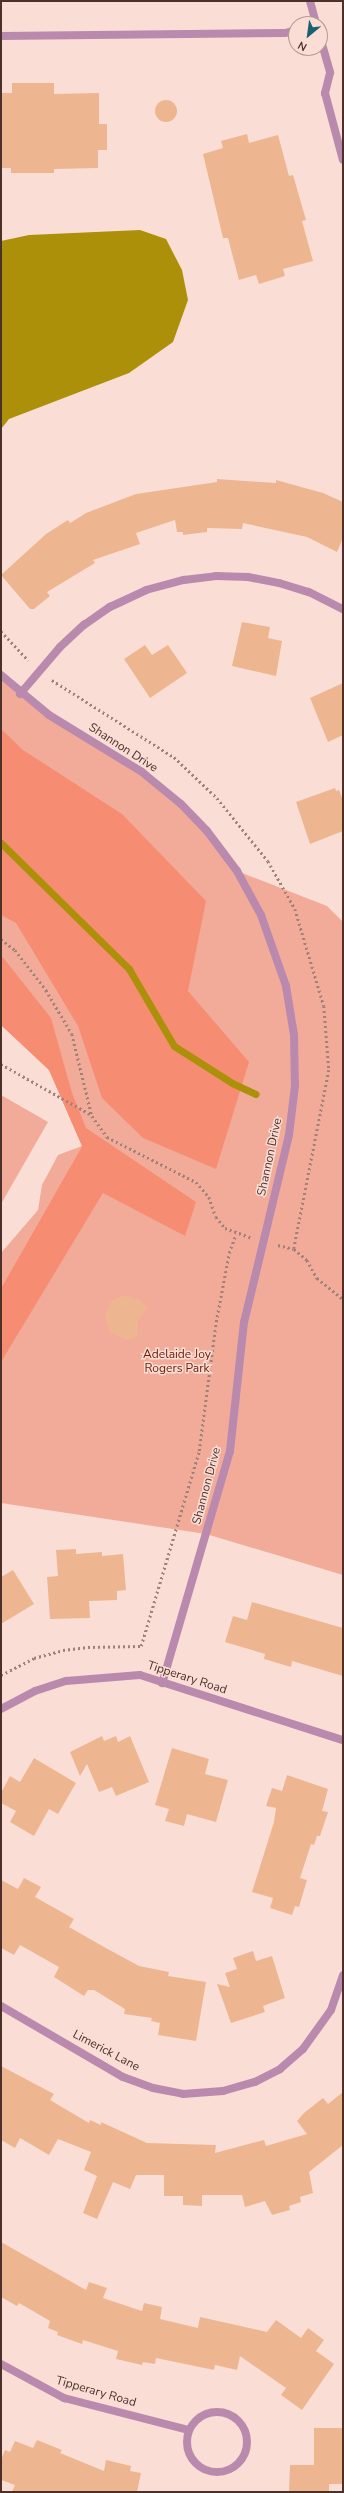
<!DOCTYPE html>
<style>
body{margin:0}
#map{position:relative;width:344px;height:2493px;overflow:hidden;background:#faded6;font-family:"Nunito Sans",sans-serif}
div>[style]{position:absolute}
.green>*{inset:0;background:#f2ab98}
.forest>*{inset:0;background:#f68d72}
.water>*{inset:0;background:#ac9009}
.stream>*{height:7px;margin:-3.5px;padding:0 3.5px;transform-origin:3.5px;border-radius:3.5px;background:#ac9009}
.building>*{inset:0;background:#eeb690}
.round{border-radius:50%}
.path>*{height:2.5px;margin-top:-1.25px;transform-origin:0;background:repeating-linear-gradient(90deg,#9d817a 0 2px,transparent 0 5px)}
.lane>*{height:8px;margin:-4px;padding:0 4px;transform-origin:4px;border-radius:4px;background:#b98aad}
.street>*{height:8px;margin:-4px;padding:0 4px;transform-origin:4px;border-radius:4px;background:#b98aad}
.street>.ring{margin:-4px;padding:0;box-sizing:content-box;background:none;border:8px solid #b98aad;border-radius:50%}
span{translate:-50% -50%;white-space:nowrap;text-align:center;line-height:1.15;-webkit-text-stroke:3px #faded6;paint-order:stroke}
.street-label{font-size:12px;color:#4c312a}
.park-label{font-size:12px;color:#6a1902}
.frame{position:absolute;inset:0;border:2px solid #4c312a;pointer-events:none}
.north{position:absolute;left:288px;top:16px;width:40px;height:40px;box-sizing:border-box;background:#faded6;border:1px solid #b49991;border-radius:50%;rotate:209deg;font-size:11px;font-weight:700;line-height:16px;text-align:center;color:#4c312a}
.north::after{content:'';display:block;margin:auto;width:14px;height:18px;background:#196170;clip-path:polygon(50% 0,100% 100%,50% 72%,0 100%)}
</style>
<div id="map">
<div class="green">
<i style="clip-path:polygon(1px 675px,20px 694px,142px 772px,181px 804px,237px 871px,327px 906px,343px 922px,343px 1575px,206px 1534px,1px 1503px,1px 1337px,82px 1146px,1px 1288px,1px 1253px,38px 1210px,42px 1185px,58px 1155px,82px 1146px,49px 1070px,1px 1025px)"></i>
<i style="clip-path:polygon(1px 1095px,48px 1122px,1px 1204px)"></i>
</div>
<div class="forest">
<i style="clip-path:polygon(1px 729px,23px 750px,122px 814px,206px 901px,188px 991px,249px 1062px,216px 1169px,143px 1138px,102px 1098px,78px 1026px,16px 923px,1px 915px)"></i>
<i style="clip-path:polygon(1px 955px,51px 1018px,72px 1093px,86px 1128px,196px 1202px,185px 1236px,103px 1193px,1px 1362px,1px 1288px,82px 1146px,49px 1070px,1px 1025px)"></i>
</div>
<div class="water">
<i style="clip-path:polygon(140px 230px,166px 239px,182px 270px,188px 300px,173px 342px,129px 373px,9px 419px,1px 429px,1px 241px,29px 235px)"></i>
</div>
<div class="stream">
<i style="left:1px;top:843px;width:180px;rotate:44.5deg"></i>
<i style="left:129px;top:969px;width:89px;rotate:59.7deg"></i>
<i style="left:174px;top:1046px;width:69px;rotate:32.5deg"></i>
<i style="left:232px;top:1083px;width:26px;rotate:25deg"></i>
</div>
<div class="building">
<i style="clip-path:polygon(12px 83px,54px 83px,54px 94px,99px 93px,99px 124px,107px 124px,107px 150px,98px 150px,98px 168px,54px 169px,54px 173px,11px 173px,11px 168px,1px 168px,1px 93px,12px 93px)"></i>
<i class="round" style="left:155px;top:100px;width:22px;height:22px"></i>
<i style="clip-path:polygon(247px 134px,249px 143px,278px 135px,289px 176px,293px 175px,306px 220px,302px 221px,313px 261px,283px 269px,285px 276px,259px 284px,256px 275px,239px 280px,228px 238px,223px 238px,203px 154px,223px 148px,221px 141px)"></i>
<i style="clip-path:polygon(217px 479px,276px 483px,276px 480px,323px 493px,343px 502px,343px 538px,337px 552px,307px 537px,243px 523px,242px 529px,207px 528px,207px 532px,183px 535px,183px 532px,177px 532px,175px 520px,136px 533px,140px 544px,93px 560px,95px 563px,47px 592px,50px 596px,34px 609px,30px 609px,1px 575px,46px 534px,68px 520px,70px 523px,86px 513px,136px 494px,217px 482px)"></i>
<i style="clip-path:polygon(242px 622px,270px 627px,268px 638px,282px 641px,276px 676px,232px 666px)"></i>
<i style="clip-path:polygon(145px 645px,152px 655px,168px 645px,187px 673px,150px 698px,124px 659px)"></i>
<i style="clip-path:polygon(343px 683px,343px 735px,328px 742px,310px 698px)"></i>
<i style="clip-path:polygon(335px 788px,336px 791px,339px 790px,343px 800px,343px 831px,310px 844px,296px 802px)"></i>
<i style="clip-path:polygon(129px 1296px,139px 1300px,147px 1308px,138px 1321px,137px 1337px,126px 1340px,110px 1332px,105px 1316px,111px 1302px,118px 1297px)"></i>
<i style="clip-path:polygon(76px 1549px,76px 1554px,102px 1552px,102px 1556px,123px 1554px,126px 1590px,117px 1591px,117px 1600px,89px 1601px,90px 1618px,50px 1619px,47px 1577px,58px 1576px,56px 1550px)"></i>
<i style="clip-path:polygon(13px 1570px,34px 1604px,1px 1624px,1px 1577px)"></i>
<i style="clip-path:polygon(252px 1602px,343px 1628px,343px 1676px,292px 1661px,291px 1667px,264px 1659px,265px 1654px,225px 1642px,233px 1616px,247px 1620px)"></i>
<i style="clip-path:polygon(102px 1736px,104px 1741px,116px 1736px,118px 1742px,130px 1736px,149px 1782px,116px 1796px,112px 1787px,99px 1792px,87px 1764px,80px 1776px,70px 1752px)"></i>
<i style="clip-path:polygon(172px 1748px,209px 1759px,205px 1774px,228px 1780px,216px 1822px,187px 1814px,184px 1826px,165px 1821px,169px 1809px,155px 1805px)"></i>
<i style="clip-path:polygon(34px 1758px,76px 1783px,58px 1814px,49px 1809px,34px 1836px,10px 1822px,16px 1811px,1px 1803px,1px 1793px,10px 1776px,20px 1782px)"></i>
<i style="clip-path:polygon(287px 1775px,328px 1789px,322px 1811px,328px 1812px,320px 1836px,317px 1836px,314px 1845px,311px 1844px,300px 1878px,307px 1880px,299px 1907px,295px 1906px,292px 1915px,270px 1908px,273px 1898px,252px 1892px,274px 1822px,276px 1808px,266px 1806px,272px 1788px,282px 1791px)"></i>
<i style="clip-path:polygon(24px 1878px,41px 1887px,35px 1897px,74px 1919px,69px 1927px,104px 1947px,139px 1966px,169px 1972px,168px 1976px,206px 1982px,196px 2041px,158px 2035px,160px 2023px,151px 2021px,152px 2018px,124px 2014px,125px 2009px,94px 1990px,88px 1990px,84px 1996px,54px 1977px,59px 1967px,20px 1945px,14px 1955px,1px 1948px,1px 1880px,18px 1889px)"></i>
<i style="clip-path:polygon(253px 1951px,256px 1961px,272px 1956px,285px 1998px,263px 2006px,265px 2012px,231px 2023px,217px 1984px,230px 1987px,225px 1973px,237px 1969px,233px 1958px)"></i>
<i style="clip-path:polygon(1px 2066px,54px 2094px,50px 2100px,89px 2123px,90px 2120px,101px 2125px,101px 2122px,147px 2143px,216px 2145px,215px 2153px,264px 2140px,266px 2146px,307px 2134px,297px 2121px,304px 2113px,323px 2098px,328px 2104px,343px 2092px,343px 2145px,309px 2172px,313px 2193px,300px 2197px,301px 2202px,289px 2206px,290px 2210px,272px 2215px,265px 2201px,245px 2207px,242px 2195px,202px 2195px,202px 2206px,183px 2205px,183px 2196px,164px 2196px,164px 2175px,136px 2175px,130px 2189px,113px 2182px,97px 2219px,83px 2213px,97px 2176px,84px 2170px,91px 2152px,58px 2139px,49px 2155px,20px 2138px,15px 2148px,1px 2140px)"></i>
<i style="clip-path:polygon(1px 2242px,86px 2290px,89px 2282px,107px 2288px,103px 2298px,142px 2311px,144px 2303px,162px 2307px,160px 2319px,198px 2328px,200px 2317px,267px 2332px,276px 2320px,301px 2338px,308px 2328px,324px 2340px,316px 2351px,334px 2364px,302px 2410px,281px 2395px,286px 2388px,240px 2356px,237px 2370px,215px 2365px,214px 2370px,156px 2358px,155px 2364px,143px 2362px,142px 2365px,116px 2359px,118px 2351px,83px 2340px,82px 2344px,57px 2335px,58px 2332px,48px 2328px,50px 2321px,19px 2303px,17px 2306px,1px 2297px)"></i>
<i style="clip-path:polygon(314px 2428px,343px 2428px,343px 2484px,329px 2484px,329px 2492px,289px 2492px,290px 2465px,314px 2465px)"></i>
<i style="clip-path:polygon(37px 2440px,62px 2450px,60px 2453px,104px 2471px,106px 2460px,131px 2466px,130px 2471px,141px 2473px,137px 2492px,12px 2492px,15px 2485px,1px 2480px,1px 2460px,5px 2450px,10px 2452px,15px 2441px,33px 2448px)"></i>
</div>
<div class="path">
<i style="left:1px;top:631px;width:40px;rotate:47deg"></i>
<i style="left:52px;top:680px;width:144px;rotate:32.3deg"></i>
<i style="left:174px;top:757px;width:59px;rotate:43.6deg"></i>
<i style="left:217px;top:798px;width:81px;rotate:51deg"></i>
<i style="left:268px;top:861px;width:55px;rotate:60.6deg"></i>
<i style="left:295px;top:909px;width:101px;rotate:73.4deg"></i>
<i style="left:324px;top:1006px;width:64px;rotate:85.5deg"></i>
<i style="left:329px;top:1070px;width:182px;rotate:101.1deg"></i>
<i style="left:1px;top:939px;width:18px;rotate:38deg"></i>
<i style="left:15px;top:950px;width:51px;rotate:52.2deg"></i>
<i style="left:46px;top:990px;width:51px;rotate:59.4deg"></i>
<i style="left:72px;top:1034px;width:84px;rotate:76.3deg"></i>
<i style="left:92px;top:1116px;width:26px;rotate:54deg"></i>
<i style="left:107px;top:1137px;width:100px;rotate:26.8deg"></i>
<i style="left:196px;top:1182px;width:20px;rotate:49deg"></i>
<i style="left:209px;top:1197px;width:21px;rotate:71deg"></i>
<i style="left:216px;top:1217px;width:14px;rotate:51deg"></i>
<i style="left:225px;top:1228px;width:27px;rotate:20deg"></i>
<i style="left:1px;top:1064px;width:104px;rotate:29.3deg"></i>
<i style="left:278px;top:1245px;width:16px;rotate:14deg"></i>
<i style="left:294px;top:1249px;width:17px;rotate:40deg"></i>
<i style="left:307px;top:1260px;width:21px;rotate:61deg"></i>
<i style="left:317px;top:1278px;width:33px;rotate:39deg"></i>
<i style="left:1px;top:1675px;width:37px;rotate:-27deg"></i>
<i style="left:34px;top:1658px;width:30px;rotate:-15deg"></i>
<i style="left:63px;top:1650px;width:25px;rotate:-7deg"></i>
<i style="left:88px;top:1647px;width:53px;rotate:-1.1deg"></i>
<i style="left:141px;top:1646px;width:203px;rotate:-73.4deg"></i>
<i style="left:199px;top:1451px;width:130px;rotate:-82.5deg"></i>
<i style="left:216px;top:1322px;width:70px;rotate:-79.3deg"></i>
<i style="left:229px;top:1253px;width:20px;rotate:-70deg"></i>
</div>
<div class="lane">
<i style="left:310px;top:1px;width:24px;rotate:75deg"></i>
<i style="left:1px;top:36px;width:284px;rotate:-0.6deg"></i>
<i style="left:285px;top:33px;width:11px;rotate:-15deg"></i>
<i style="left:320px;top:37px;width:37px;rotate:74deg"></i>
<i style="left:330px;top:73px;width:21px;rotate:104deg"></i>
<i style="left:325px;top:93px;width:69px;rotate:75deg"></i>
</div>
<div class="street">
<i style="left:1px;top:675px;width:62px;rotate:39.8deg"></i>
<i style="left:49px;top:715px;width:109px;rotate:31.5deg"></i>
<i style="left:142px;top:772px;width:50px;rotate:39.4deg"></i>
<i style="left:181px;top:804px;width:37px;rotate:46deg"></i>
<i style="left:207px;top:831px;width:50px;rotate:53.1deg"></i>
<i style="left:237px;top:871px;width:50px;rotate:61.4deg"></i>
<i style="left:261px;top:915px;width:75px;rotate:70.6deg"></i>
<i style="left:286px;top:986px;width:50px;rotate:80.7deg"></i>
<i style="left:294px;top:1035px;width:51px;rotate:88.9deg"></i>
<i style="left:295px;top:1086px;width:49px;rotate:97deg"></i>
<i style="left:289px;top:1135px;width:192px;rotate:103.5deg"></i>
<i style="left:244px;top:1322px;width:130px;rotate:96.2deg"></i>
<i style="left:230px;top:1451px;width:242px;rotate:106.3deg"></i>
<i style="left:20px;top:694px;width:62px;rotate:-49.6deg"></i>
<i style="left:60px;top:647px;width:33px;rotate:-43deg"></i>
<i style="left:84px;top:625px;width:32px;rotate:-35deg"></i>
<i style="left:110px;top:607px;width:40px;rotate:-25deg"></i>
<i style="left:146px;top:590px;width:39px;rotate:-15deg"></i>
<i style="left:184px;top:580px;width:32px;rotate:-7deg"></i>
<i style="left:216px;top:576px;width:32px;rotate:2deg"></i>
<i style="left:248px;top:577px;width:32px;rotate:11deg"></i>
<i style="left:279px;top:583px;width:31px;rotate:17deg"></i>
<i style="left:309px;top:592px;width:38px;rotate:27deg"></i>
<i style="left:1px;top:1709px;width:38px;rotate:-28deg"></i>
<i style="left:35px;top:1691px;width:33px;rotate:-18deg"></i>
<i style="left:66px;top:1681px;width:74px;rotate:-4.6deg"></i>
<i style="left:140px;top:1675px;width:213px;rotate:17.8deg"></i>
<i style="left:1px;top:2006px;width:141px;rotate:30.2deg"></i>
<i style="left:123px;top:2077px;width:32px;rotate:20deg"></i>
<i style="left:153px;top:2088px;width:31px;rotate:11deg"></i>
<i style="left:183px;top:2094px;width:40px;rotate:-4.3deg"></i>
<i style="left:223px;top:2091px;width:33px;rotate:-16deg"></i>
<i style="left:255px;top:2082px;width:28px;rotate:-27deg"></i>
<i style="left:280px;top:2069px;width:30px;rotate:-41deg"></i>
<i style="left:303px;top:2049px;width:48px;rotate:-54.3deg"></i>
<i style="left:331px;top:2010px;width:37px;rotate:-71deg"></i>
<i style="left:1px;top:2364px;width:72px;rotate:28.4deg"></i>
<i style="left:64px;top:2398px;width:129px;rotate:14.4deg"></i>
<i class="ring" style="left:187px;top:2412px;width:52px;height:52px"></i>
</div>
<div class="street-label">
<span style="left:123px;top:748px;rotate:33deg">Shannon Drive</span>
<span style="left:270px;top:1157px;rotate:-78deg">Shannon Drive</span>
<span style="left:207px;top:1486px;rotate:-75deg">Shannon Drive</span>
<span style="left:187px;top:1678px;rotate:18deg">Tipperary Road</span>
<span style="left:106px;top:2051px;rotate:28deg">Limerick Lane</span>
<span style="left:96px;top:2392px;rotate:16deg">Tipperary Road</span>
</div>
<div class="park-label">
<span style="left:177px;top:1362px">Adelaide Joy<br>Rogers Park</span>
</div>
<div class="frame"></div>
<div class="north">N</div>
</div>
